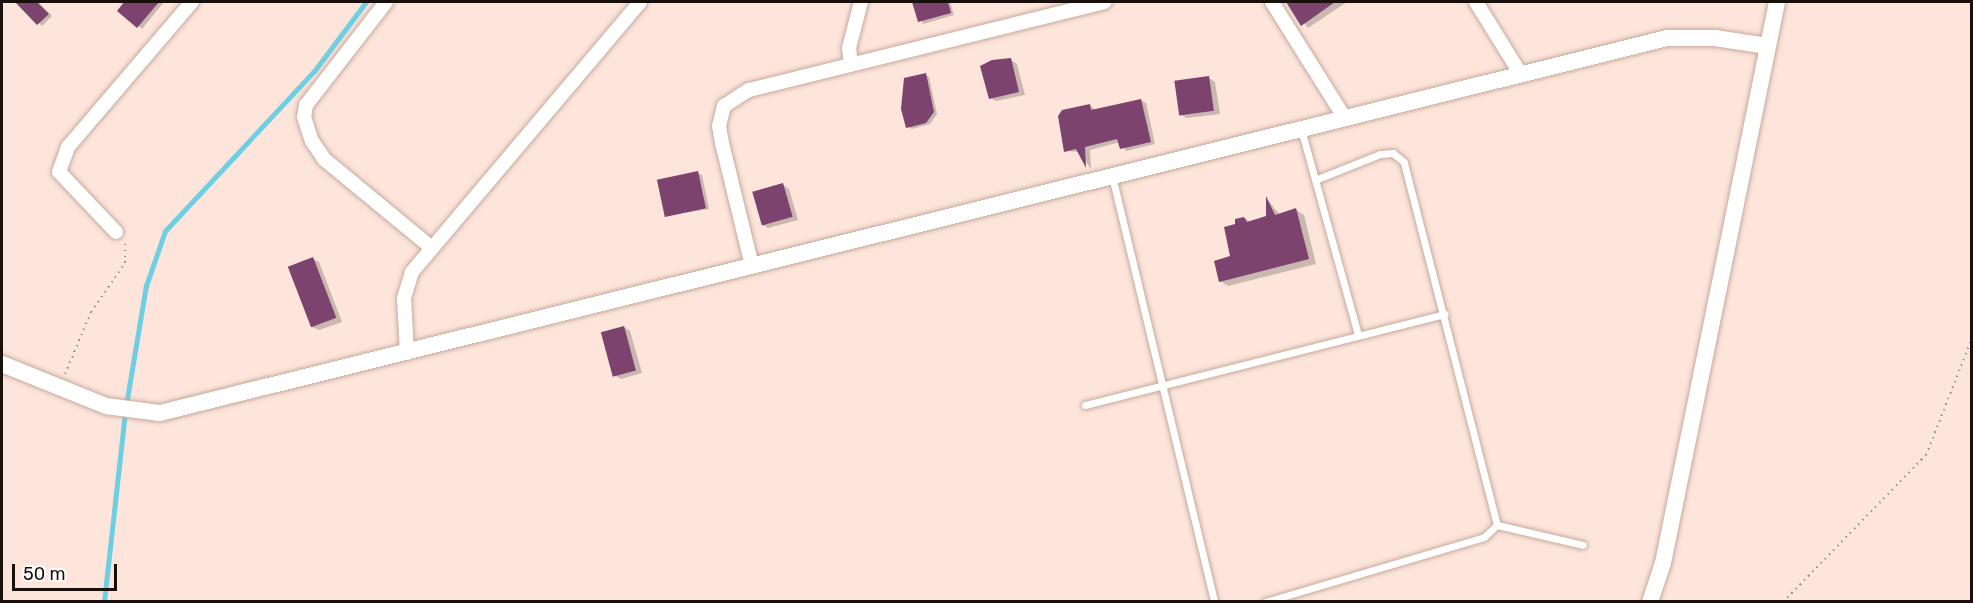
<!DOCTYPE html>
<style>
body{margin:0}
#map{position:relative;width:1973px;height:603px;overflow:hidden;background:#fde5db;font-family:Rubik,sans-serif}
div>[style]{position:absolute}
.shadow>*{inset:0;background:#0003}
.stream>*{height:4.5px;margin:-2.25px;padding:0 2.25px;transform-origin:2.25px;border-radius:2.25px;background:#6ecfe2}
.building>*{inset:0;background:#7b436d;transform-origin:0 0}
.path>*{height:2px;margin-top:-1px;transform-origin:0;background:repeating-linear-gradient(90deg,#9f8d85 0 1.5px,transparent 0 6px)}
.roads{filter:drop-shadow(0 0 2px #c6aa9e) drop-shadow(0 0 2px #c6aa9e)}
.service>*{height:7px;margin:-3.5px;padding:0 3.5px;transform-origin:3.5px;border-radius:3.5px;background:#fff}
.minor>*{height:14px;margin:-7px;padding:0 7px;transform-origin:7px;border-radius:7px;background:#fff}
.tertiary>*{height:16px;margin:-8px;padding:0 8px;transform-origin:8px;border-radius:8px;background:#fff}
span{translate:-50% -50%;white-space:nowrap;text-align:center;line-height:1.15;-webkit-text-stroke:6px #fff;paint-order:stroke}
.frame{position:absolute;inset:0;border:3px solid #19100b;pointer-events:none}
.scale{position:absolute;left:12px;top:564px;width:105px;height:27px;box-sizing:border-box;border:3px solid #19100b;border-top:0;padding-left:8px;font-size:18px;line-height:21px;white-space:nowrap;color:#19100b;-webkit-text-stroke:4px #fff;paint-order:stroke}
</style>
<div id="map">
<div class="shadow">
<i style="clip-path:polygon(21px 2px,38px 2px,52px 16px,42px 26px,19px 4px)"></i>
<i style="clip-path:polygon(126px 2px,164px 2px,142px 29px,119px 11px)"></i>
<i style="clip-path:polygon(913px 2px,950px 2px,954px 15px,923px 24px)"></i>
<i style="clip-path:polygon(1288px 2px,1347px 2px,1308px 28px)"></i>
<i style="clip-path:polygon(1011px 60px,1017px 64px,1025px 95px,996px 101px,990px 98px)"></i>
<i style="clip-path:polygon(925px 75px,929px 77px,937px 114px,930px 124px,912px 129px,908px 127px)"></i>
<i style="clip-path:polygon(1209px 78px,1215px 82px,1220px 114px,1187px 118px,1181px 115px)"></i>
<i style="clip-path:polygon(1141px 100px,1146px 103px,1155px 144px,1126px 151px,1120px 142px,1090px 150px,1091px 169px,1079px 152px,1065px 151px,1090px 105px,1095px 110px)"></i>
<i style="clip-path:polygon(698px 173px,702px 175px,709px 209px,665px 216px)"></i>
<i style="clip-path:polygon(783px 185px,789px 189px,798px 220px,768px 228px,762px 224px)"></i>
<i style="clip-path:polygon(1267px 199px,1280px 215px,1296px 210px,1304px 215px,1316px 264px,1228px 286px,1220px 281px,1232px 257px,1236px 225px,1244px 218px,1251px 222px,1268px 217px)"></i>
<i style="clip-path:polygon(313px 259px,319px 262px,342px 322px,319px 330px,312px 327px)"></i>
<i style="clip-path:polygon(624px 327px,630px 331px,642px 373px,621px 379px,614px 375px)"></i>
</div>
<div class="stream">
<i style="left:126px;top:405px;width:121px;rotate:-80.5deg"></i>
<i style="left:146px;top:286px;width:58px;rotate:-70.9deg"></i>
<i style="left:165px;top:231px;width:220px;rotate:-47deg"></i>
<i style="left:315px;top:70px;width:85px;rotate:-53.1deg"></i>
<i style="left:104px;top:602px;width:190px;rotate:-83.7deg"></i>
</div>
<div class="building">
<i style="clip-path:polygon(15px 2px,37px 2px,49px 14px,37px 25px)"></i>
<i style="clip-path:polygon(124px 2px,159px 2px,137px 28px,117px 11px)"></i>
<i style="clip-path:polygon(912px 2px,948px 2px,951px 13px,918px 22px)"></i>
<i style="clip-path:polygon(1286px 2px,1335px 2px,1301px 26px)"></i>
<i style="clip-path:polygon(1011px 58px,1019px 92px,989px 99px,980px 66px,992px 60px)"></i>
<i style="clip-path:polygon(926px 73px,934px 112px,926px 123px,906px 128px,901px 109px,904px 78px)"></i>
<i style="left:1209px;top:76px;width:35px;height:35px;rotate:82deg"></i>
<i style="clip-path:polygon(1141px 99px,1151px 142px,1120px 149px,1117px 139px,1085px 147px,1086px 168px,1076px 149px,1064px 152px,1058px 116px,1062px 110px,1090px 104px,1091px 110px)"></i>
<i style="left:698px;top:171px;width:38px;height:42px;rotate:78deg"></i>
<i style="left:783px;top:183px;width:35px;height:32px;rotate:74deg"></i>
<i style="clip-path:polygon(1266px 196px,1275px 215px,1296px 208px,1309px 259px,1219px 282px,1214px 261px,1230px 256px,1224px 227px,1235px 224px,1235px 219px,1244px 217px,1247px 222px,1266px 216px)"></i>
<i style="left:313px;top:257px;width:65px;height:27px;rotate:69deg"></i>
<i style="left:624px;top:326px;width:46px;height:24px;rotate:75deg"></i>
</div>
<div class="path">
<i style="left:65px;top:374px;width:67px;rotate:-67.2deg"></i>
<i style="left:91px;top:312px;width:60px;rotate:-55.2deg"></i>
<i style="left:125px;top:263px;width:20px;rotate:-90deg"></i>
<i style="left:1783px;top:602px;width:205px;rotate:-45.8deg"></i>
<i style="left:1926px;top:455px;width:126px;rotate:-68.5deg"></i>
</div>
<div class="roads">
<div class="service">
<i style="left:1301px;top:129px;width:214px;rotate:74.5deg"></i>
<i style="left:1112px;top:176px;width:438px;rotate:76.5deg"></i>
<i style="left:1085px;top:405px;width:371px;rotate:-14.2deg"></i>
<i style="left:1497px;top:525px;width:88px;rotate:13.1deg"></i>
<i style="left:1265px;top:602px;width:228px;rotate:-16.5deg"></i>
<i style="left:1484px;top:537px;width:18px;rotate:-43deg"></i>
<i style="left:1497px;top:525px;width:375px;rotate:-104.4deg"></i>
<i style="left:1404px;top:162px;width:14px;rotate:-141deg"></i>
<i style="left:1393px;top:153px;width:13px;rotate:176deg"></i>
<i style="left:1380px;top:154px;width:70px;rotate:158.2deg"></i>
</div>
<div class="minor">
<i style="left:386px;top:2px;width:130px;rotate:127.8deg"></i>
<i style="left:306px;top:105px;width:12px;rotate:99deg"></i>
<i style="left:304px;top:117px;width:25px;rotate:72deg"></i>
<i style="left:312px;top:141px;width:22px;rotate:56deg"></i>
<i style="left:324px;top:159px;width:140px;rotate:39.5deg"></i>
<i style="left:1272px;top:2px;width:136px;rotate:57.9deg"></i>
<i style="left:1476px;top:2px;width:84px;rotate:58.2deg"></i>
<i style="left:851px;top:64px;width:16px;rotate:-97deg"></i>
<i style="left:849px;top:48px;width:48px;rotate:-75.4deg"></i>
<i style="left:116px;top:232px;width:83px;rotate:-133.5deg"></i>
<i style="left:59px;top:172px;width:27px;rotate:-70deg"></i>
<i style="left:68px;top:147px;width:191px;rotate:-49.5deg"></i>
<i style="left:752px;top:266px;width:127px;rotate:-103.7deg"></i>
<i style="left:722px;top:143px;width:17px;rotate:-100deg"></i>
<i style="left:719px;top:126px;width:21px;rotate:-76deg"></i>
<i style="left:724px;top:106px;width:30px;rotate:-33deg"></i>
<i style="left:749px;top:90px;width:366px;rotate:-13.9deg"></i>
<i style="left:407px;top:353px;width:55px;rotate:-93.1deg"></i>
<i style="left:404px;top:298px;width:27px;rotate:-73deg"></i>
<i style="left:412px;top:272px;width:353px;rotate:-49.8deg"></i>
</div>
<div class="tertiary">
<i style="left:2px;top:364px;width:112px;rotate:22deg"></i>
<i style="left:106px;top:406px;width:54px;rotate:7.4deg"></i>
<i style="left:160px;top:413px;width:1553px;rotate:-13.97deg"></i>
<i style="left:1667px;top:38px;width:48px"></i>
<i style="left:1715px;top:38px;width:53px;rotate:8.7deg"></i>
<i style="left:1650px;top:602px;width:41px;rotate:-71.6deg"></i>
<i style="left:1663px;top:563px;width:572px;rotate:-78.51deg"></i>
</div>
</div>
<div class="frame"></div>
<div class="scale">50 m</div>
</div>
